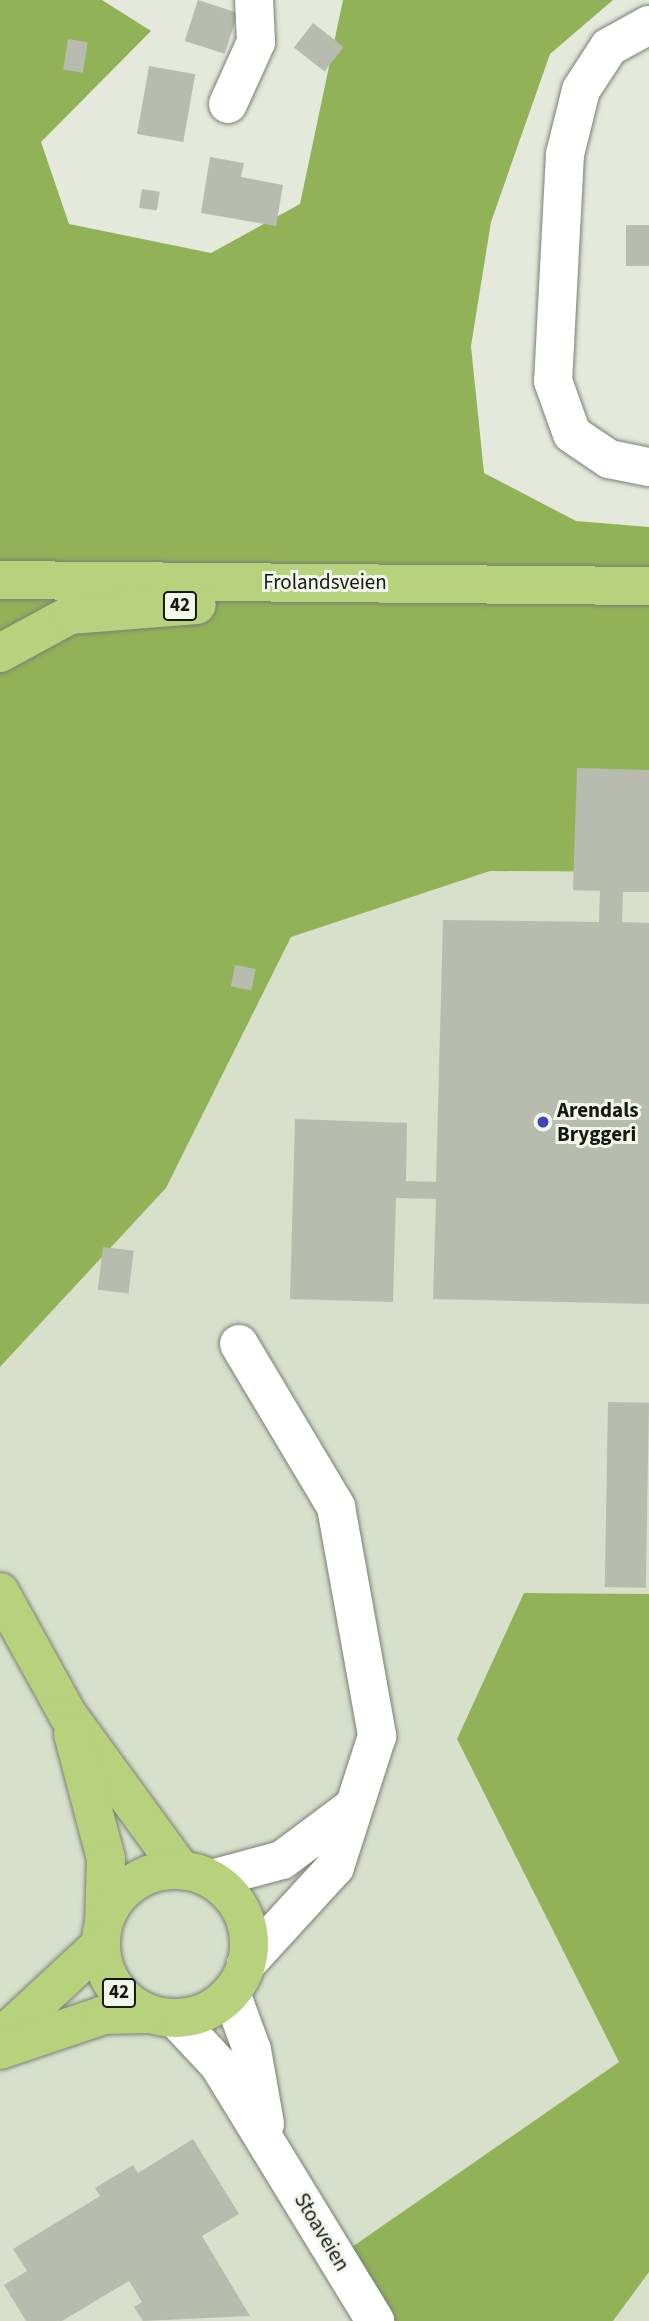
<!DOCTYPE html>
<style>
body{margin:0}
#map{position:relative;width:649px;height:2321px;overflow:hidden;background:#e4e9dc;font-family:"Source Sans 3",sans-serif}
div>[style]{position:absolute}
.built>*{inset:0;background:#d8e0cc}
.forest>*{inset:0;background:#92b258}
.building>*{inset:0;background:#b7bcaf;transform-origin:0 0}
.roads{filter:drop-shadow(0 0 2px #7b8074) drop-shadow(0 0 2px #7b8074)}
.minor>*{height:38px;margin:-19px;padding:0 19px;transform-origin:19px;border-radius:19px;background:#fff}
.major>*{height:38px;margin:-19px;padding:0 19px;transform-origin:19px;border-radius:19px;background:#b8d17d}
.major>.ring{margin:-19px;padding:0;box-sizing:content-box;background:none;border:38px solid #b8d17d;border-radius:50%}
.dots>*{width:19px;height:19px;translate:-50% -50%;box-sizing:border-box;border:4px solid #f1f7e9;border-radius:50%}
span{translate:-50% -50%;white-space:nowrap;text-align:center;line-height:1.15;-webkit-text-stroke:6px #f1f7e9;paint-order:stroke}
.shield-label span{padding:2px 5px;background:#f1f7e9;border:2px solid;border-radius:5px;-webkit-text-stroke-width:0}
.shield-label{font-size:19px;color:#161814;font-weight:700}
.street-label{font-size:21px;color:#161814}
.poi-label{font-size:21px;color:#161814;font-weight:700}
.left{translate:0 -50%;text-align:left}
</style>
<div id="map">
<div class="built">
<i style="clip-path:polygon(490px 871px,649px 872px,649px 1594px,524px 1593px,457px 1739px,619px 2062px,336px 2258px,379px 2321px,0 2321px,0 1367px,166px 1188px,291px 937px)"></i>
<i style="clip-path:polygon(649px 2272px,649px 2321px,613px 2321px)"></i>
</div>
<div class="forest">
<i style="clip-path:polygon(0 0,102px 0,151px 31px,41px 142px,69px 224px,211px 253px,300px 204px,343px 0,613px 0,550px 54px,491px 222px,471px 346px,484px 473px,576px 521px,649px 527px,649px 872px,490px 871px,291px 937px,166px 1188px,0 1367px)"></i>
<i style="clip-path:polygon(524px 1593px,649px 1594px,649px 2272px,613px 2321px,379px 2321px,336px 2258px,619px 2062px,457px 1739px)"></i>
</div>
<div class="building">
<i style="left:198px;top:0;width:42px;height:43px;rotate:18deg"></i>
<i style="left:313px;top:23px;width:39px;height:31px;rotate:38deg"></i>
<i style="left:68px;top:39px;width:20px;height:31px;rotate:9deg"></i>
<i style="left:149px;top:66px;width:47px;height:69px;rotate:10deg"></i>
<i style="clip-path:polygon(210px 157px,244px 163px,241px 177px,283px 185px,276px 226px,201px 213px)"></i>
<i style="left:142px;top:189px;width:18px;height:19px;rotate:9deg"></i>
<i style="left:626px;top:225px;width:23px;height:41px"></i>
<i style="clip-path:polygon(577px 768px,649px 770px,649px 892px,623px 892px,622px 922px,649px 923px,649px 1304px,433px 1299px,436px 1199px,396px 1198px,393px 1302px,290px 1299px,295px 1119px,407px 1123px,406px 1181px,436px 1182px,443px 920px,599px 922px,600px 891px,573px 890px)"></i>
<i style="left:235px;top:965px;width:21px;height:22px;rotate:11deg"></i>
<i style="left:103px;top:1247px;width:31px;height:43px;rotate:7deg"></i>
<i style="left:608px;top:1402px;width:41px;height:185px;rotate:1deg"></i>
<i style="clip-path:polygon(193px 2139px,239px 2214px,202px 2236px,250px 2316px,143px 2321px,134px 2307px,142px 2302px,129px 2281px,62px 2321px,26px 2321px,4px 2285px,27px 2271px,13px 2249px,100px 2196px,95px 2188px,133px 2165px,138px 2173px)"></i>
</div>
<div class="roads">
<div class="minor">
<i style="left:649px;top:25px;width:46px;rotate:151.2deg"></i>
<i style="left:609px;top:47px;width:51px;rotate:123.1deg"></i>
<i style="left:581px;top:90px;width:66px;rotate:104deg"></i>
<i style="left:565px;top:154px;width:227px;rotate:93deg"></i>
<i style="left:553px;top:381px;width:56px;rotate:70.3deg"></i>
<i style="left:572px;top:434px;width:45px;rotate:34deg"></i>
<i style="left:609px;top:459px;width:41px;rotate:11.3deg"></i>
<i style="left:228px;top:104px;width:68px;rotate:-65.7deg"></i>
<i style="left:256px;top:42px;width:42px;rotate:-92.7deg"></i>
<i style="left:239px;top:1344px;width:190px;rotate:59.2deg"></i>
<i style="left:336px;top:1507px;width:233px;rotate:79.8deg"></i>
<i style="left:377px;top:1736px;width:138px;rotate:107.8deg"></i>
<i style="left:335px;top:1867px;width:132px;rotate:132.5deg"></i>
<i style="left:211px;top:1879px;width:73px;rotate:-15deg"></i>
<i style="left:282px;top:1860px;width:89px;rotate:-36.7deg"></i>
<i style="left:231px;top:1993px;width:61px;rotate:69.8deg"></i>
<i style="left:252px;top:2050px;width:75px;rotate:80deg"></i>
<i style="left:176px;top:2019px;width:63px;rotate:46.9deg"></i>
<i style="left:219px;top:2065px;width:300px;rotate:58.6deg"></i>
</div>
<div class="major">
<i style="left:0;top:580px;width:649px;rotate:0.53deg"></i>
<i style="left:0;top:653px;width:80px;rotate:-28.5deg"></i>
<i style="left:70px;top:615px;width:127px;rotate:-4.5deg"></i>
<i style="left:0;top:1592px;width:141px;rotate:61.1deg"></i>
<i style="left:68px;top:1715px;width:192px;rotate:53.9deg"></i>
<i style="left:73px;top:1734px;width:129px;rotate:75.2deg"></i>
<i style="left:106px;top:1859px;width:62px;rotate:91.8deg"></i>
<i class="ring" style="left:101px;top:1870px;width:110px;height:110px"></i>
<i style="left:0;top:2038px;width:137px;rotate:-42.9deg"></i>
<i style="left:0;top:2050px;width:110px;rotate:-18.6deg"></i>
<i style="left:104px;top:2015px;width:45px;rotate:-1.3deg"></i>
</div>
</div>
<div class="dots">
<i style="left:543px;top:1122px;background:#4043b7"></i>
</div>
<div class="shield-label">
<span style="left:180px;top:606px">42</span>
<span style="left:119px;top:1993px">42</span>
</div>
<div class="street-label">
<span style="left:325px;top:582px">Frolandsveien</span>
<span style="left:322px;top:2232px;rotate:59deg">Stoaveien</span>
</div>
<div class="poi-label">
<span class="left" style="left:557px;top:1122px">Arendals<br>Bryggeri</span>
</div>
</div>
